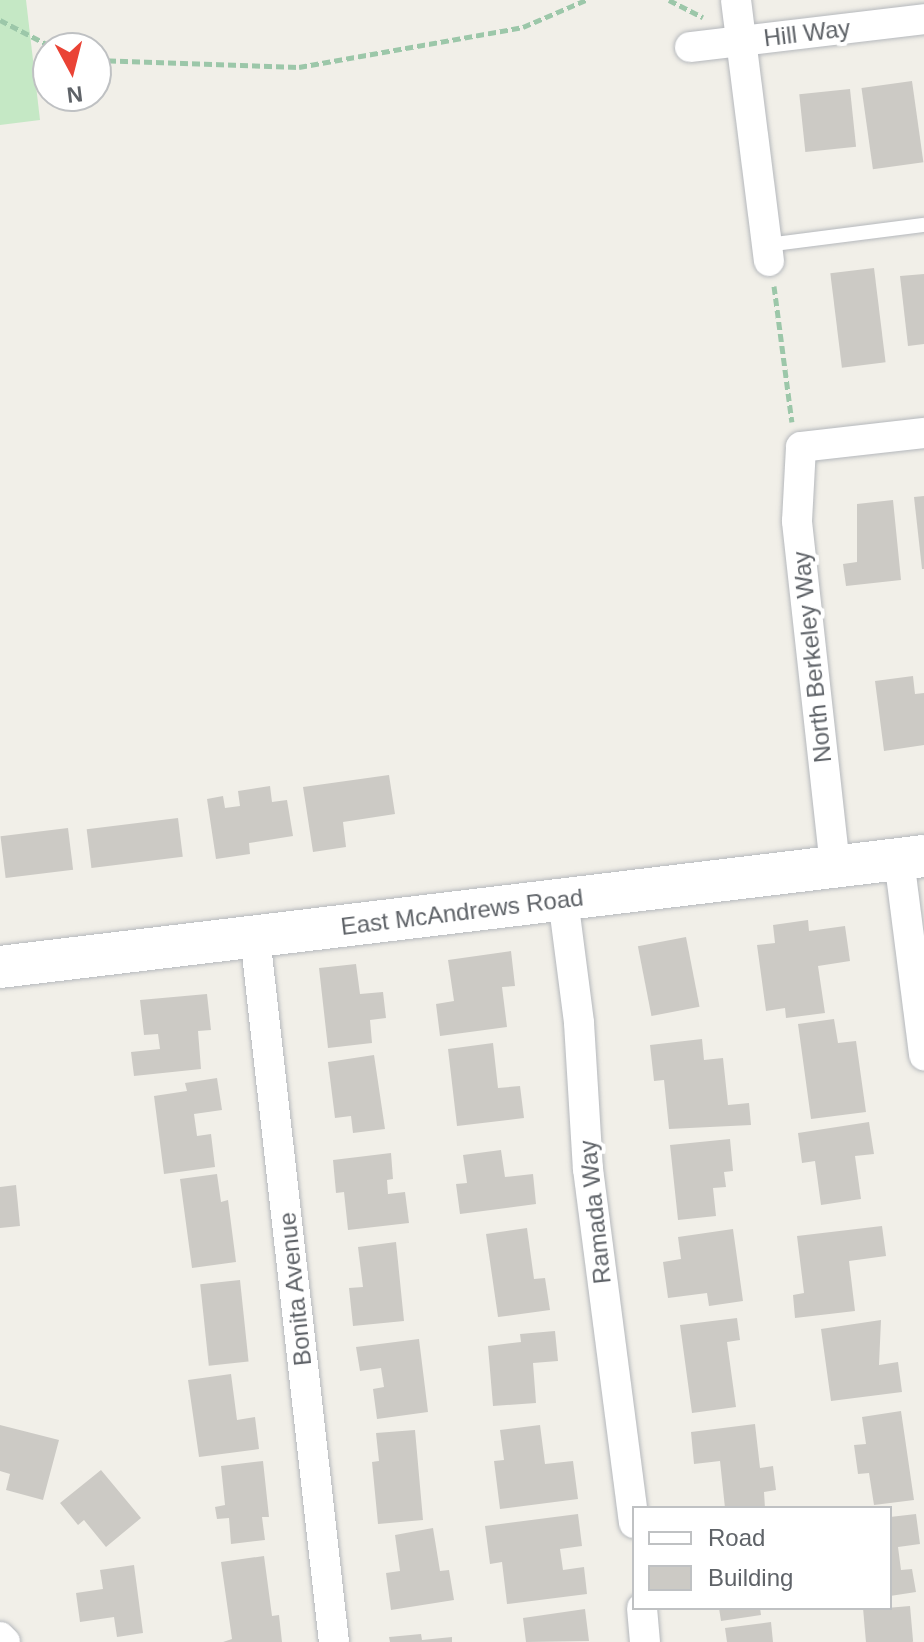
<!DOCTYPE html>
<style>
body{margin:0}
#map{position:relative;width:924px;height:1642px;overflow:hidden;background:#f1efe8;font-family:Helvetica,sans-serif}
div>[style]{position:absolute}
.green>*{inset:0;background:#c5e8c5}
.building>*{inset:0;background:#cccac5;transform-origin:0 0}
.path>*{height:5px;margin-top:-2.5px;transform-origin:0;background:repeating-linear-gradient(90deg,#9cc7a9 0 8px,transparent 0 12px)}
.roads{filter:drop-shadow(0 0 2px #b5b8bc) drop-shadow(0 0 2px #b5b8bc)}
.service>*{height:14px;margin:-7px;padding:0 7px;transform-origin:7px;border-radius:7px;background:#fff}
.minor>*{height:30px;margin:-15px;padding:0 15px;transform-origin:15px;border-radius:15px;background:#fff}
.secondary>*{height:42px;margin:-21px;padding:0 21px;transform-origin:21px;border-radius:21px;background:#fff}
span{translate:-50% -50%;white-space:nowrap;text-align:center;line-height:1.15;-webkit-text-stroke:8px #fff;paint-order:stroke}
.street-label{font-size:24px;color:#5f6368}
.legend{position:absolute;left:632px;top:1506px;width:260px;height:104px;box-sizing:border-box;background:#fff;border:2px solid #bfc1c3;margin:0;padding:10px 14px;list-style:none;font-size:24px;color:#5f6368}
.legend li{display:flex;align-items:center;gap:16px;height:40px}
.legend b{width:40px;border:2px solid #bfc1c3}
.north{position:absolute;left:32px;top:32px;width:80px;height:80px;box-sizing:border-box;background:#fff;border:2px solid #bfc1c3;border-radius:50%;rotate:173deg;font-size:22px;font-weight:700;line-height:32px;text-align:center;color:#5f6368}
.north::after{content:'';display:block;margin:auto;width:28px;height:36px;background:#ea4335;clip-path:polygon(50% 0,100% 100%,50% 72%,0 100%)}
</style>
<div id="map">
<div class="green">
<i style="clip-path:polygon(0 0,26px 0,40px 120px,0 125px)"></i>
</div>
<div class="building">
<i style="left:912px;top:81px;width:82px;height:51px;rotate:82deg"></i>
<i style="left:850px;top:89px;width:58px;height:51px;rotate:84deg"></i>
<i style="left:874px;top:268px;width:95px;height:44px;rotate:83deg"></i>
<i style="clip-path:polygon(924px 274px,924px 344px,908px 346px,900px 276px)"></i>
<i style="clip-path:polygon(924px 496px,924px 569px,922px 569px,914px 497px)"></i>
<i style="clip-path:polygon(893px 500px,901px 580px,846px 586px,843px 564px,857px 562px,857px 504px)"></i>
<i style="clip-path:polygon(913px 676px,915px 694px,924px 693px,924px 745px,884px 751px,875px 681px)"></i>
<i style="clip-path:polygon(389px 775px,395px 814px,343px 822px,346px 847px,313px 852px,303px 787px)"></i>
<i style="clip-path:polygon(270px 786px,272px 802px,287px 800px,293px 836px,249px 843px,250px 854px,216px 859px,207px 799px,223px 796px,225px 808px,240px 806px,238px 791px)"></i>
<i style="left:178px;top:818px;width:39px;height:92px;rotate:83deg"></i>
<i style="left:68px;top:828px;width:42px;height:68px;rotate:83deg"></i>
<i style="clip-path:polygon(808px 920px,809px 931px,845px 926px,850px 961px,818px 966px,825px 1013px,786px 1018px,785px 1008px,766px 1011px,757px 945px,775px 943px,773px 925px)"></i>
<i style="left:686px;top:937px;width:71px;height:49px;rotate:79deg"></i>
<i style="clip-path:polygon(511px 951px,515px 986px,502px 987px,507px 1027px,440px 1036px,436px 1004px,454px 1001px,448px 960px)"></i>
<i style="clip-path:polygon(356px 964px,360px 994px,383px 992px,386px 1018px,370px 1020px,372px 1043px,328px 1048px,319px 968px)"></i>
<i style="clip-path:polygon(207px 994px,211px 1030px,198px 1031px,201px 1069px,134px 1076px,131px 1052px,160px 1049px,158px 1034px,144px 1035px,140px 1000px)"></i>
<i style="clip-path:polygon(834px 1019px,838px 1043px,856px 1041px,866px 1112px,811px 1119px,798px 1024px)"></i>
<i style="clip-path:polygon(702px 1039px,704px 1060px,723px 1058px,728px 1105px,749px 1103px,751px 1125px,669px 1129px,664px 1080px,654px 1081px,650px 1045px)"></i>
<i style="clip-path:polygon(493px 1043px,498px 1088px,520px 1086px,524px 1118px,457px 1126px,448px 1049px)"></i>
<i style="clip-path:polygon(374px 1055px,385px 1129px,353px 1133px,351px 1116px,335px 1118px,328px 1062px)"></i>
<i style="clip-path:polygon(217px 1078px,222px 1110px,194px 1114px,197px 1136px,211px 1134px,215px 1167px,164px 1174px,154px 1096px,187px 1091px,185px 1083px)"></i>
<i style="clip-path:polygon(869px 1122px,874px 1154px,855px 1156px,861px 1199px,821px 1205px,815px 1161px,802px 1163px,798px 1133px)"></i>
<i style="clip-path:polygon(730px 1139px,733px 1171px,724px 1172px,726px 1187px,713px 1188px,716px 1216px,678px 1220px,670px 1145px)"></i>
<i style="clip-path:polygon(501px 1150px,505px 1177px,533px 1174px,536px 1204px,460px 1214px,456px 1184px,467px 1183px,463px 1155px)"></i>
<i style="clip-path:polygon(391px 1153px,393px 1179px,387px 1180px,388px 1194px,405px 1192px,409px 1223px,348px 1230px,344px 1192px,336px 1193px,333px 1160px)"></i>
<i style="clip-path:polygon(217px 1174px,221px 1202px,228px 1200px,236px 1262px,192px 1268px,180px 1179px)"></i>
<i style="clip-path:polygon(16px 1185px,20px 1226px,0 1228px,0 1187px)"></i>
<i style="clip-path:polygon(882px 1226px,886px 1256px,849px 1261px,855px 1311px,795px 1318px,793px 1295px,804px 1293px,797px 1236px)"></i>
<i style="clip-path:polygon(527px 1228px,534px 1279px,545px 1278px,550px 1310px,498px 1317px,486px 1234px)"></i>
<i style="clip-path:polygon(733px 1229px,743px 1301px,709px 1306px,707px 1293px,668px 1298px,663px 1262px,681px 1259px,678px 1237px)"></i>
<i style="clip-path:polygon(396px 1242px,404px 1321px,353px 1326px,349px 1288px,363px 1287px,358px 1247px)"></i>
<i style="left:240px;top:1280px;width:82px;height:40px;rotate:84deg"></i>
<i style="clip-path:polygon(737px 1318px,740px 1340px,727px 1342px,736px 1407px,692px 1413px,680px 1325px)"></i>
<i style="clip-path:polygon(881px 1320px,879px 1365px,898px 1362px,902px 1392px,831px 1401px,821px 1329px)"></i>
<i style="clip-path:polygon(555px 1331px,558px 1361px,533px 1363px,536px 1403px,493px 1406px,488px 1346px,521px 1342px,520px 1334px)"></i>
<i style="clip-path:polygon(419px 1339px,428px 1412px,377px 1419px,373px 1389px,384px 1387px,381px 1368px,360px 1371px,356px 1347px)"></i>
<i style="clip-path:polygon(231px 1374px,237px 1420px,255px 1417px,259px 1449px,199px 1457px,188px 1380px)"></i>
<i style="clip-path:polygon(901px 1411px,914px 1500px,874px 1505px,869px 1473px,858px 1474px,854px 1445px,866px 1444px,862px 1417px)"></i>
<i style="clip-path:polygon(755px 1424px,760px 1468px,773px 1466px,776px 1490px,764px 1492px,765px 1508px,725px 1508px,720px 1461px,694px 1464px,691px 1432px)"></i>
<i style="clip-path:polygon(0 1425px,59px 1440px,43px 1500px,6px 1490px,10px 1474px,0 1471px)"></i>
<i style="clip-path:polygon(540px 1425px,545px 1464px,573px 1461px,578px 1499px,500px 1509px,494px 1461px,504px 1460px,500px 1430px)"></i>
<i style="clip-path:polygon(415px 1430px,423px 1520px,378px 1524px,372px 1462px,379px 1461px,376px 1433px)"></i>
<i style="clip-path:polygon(263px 1461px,269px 1517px,262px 1517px,265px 1540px,231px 1544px,229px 1518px,217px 1519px,215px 1507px,225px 1505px,221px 1466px)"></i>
<i style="clip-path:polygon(101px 1470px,141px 1518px,106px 1547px,84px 1520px,78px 1525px,60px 1503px)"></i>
<i style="clip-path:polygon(578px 1514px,582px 1546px,560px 1549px,563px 1570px,584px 1567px,587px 1594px,507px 1604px,502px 1562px,490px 1564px,485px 1526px)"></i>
<i style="clip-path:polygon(916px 1514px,920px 1544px,898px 1547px,901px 1570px,912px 1569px,916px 1592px,890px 1596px,890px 1517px)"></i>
<i style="clip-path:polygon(433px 1528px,440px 1571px,449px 1570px,454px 1600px,391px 1610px,386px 1573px,400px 1571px,395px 1535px)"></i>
<i style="clip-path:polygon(264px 1556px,272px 1616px,279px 1615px,282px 1642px,223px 1642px,232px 1639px,221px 1562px)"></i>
<i style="clip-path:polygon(134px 1565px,143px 1633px,117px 1637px,114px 1617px,80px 1622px,76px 1593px,103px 1589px,100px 1570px)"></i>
<i style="left:910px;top:1606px;width:36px;height:47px;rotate:85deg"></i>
<i style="clip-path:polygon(719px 1608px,760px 1608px,761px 1615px,721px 1621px)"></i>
<i style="clip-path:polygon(585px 1609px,589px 1641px,526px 1642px,523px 1618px)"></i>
<i style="clip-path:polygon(771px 1622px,773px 1642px,727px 1642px,725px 1628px)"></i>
<i style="clip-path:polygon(421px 1634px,422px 1640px,452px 1637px,452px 1642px,390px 1642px,389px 1637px)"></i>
</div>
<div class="path">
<i style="left:669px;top:0;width:38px;rotate:27deg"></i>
<i style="left:0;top:20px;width:61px;rotate:27.4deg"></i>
<i style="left:96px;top:60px;width:203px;rotate:2deg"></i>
<i style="left:299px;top:67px;width:228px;rotate:-10.1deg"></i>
<i style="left:523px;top:27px;width:69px;rotate:-23.2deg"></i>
<i style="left:774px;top:286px;width:137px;rotate:82.5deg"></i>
</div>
<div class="roads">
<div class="service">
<i style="left:767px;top:245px;width:158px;rotate:-7.3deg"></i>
</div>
<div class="minor">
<i style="left:736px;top:0;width:263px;rotate:82.8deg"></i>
<i style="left:690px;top:47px;width:236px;rotate:-6.8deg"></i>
<i style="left:899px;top:859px;width:198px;rotate:82.7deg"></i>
<i style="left:835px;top:866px;width:347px;rotate:-96.3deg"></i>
<i style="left:797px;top:521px;width:74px;rotate:-86.9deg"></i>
<i style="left:801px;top:447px;width:124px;rotate:-6.5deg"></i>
<i style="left:563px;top:899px;width:125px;rotate:82.6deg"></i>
<i style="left:579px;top:1023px;width:146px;rotate:86.5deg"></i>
<i style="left:588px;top:1169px;width:357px;rotate:82.6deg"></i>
<i style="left:255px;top:936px;width:710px;rotate:83.62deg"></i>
<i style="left:642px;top:1608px;width:34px;rotate:85deg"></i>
<i style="left:0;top:1637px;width:7px;rotate:45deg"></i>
</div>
<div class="secondary">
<i style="left:0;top:967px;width:931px;rotate:-6.85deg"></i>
</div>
</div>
<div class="street-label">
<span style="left:807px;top:33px;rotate:-7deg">Hill Way</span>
<span style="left:812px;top:657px;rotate:-96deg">North Berkeley Way</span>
<span style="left:462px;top:912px;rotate:-7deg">East McAndrews Road</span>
<span style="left:595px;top:1212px;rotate:-96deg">Ramada Way</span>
<span style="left:295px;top:1289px;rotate:-96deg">Bonita Avenue</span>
</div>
<ul class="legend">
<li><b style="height:10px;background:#fff"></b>Road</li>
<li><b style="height:22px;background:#cccac5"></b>Building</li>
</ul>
<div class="north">N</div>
</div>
